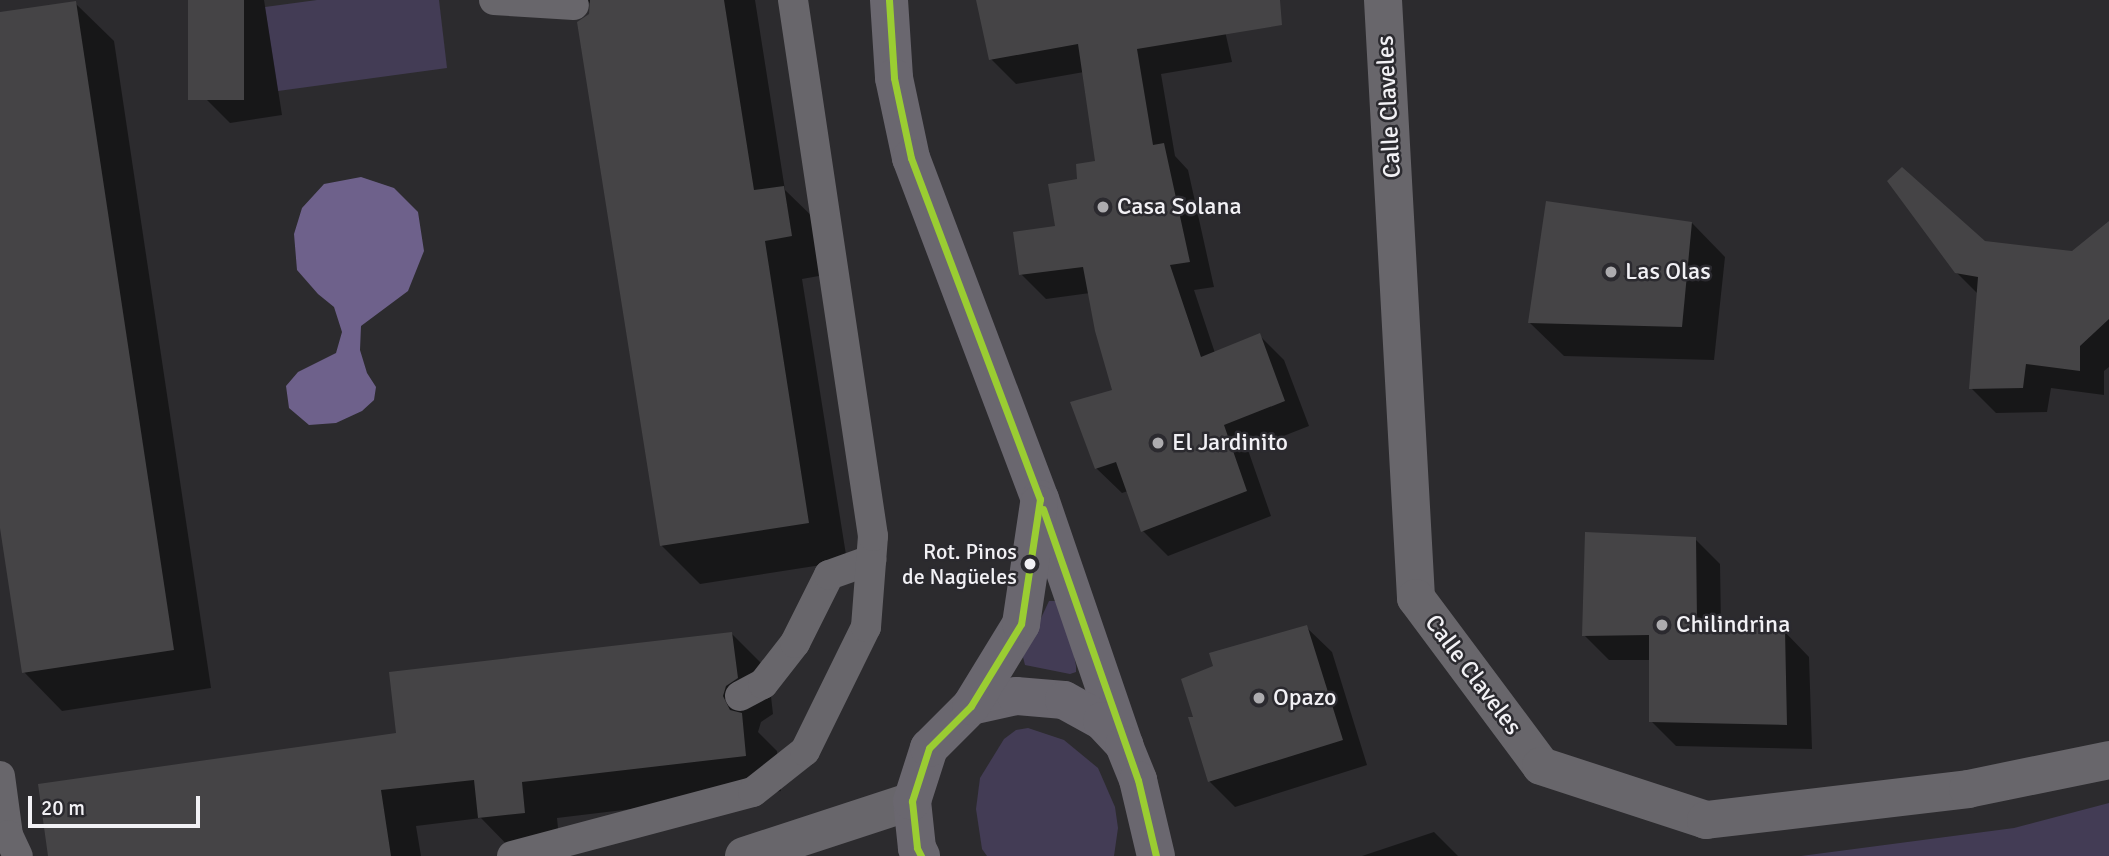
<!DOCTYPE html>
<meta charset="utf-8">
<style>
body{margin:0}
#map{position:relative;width:2109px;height:856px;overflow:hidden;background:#2c2b2e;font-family:Signika,sans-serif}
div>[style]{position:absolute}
.green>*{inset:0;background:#433c55}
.water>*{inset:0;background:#6e618b}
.shadow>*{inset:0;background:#0007}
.building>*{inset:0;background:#454446;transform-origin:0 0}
.lane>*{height:30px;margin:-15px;padding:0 15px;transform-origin:15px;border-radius:15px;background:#68666b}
.street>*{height:38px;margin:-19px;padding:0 19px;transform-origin:19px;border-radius:19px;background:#68666b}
.secondary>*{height:38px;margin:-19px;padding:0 19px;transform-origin:19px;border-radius:19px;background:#6a676f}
.bus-1>*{height:7px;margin:-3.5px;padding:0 3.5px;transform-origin:3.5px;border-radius:3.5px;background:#9acd32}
.dots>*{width:19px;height:19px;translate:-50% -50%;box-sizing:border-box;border:4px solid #2b2a2f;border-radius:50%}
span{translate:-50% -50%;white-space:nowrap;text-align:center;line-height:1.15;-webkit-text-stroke:5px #2b2a2f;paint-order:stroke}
.bus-label{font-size:22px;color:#f2f1f5}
.right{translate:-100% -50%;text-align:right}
.street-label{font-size:24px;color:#f2f1f5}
.poi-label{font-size:24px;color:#f2f1f5}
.left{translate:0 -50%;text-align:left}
.scale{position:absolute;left:28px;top:796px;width:172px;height:32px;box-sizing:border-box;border:4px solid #f2f1f5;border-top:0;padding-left:9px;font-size:21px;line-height:24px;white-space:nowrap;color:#f2f1f5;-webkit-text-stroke:5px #2b2a2f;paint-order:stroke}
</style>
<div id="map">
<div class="green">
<i style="clip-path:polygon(317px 0,439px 0,447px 68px,278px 91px,265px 7px)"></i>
<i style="clip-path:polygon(1049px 601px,1056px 601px,1065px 608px,1076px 666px,1076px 672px,1070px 674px,1025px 665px,1023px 657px)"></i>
<i style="clip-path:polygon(1028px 728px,1064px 740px,1098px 768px,1115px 807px,1118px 828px,1114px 856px,987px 856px,982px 849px,976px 809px,980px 778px,1004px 739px,1016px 730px)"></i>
<i style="clip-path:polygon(2109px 803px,2109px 856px,1801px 856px,2014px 828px)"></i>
</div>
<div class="water">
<i style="clip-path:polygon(361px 177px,394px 188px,418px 212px,424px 251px,408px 291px,361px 326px,360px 350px,367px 373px,376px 387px,374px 400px,362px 411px,336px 423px,309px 425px,289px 408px,286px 386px,298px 372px,336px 353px,342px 332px,334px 307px,318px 294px,297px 270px,294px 234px,302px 208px,324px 184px)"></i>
</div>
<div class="shadow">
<i style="clip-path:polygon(190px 0,264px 0,282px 115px,230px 123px,205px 98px)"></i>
<i style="clip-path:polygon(586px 0,755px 0,785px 190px,822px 226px,830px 274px,802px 279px,847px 561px,700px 584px,662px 546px,590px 16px,593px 6px)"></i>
<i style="clip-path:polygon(978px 0,1218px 0,1232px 62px,1161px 74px,1175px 156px,1188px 170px,1214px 287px,1194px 290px,1215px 353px,1259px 335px,1284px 360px,1309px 426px,1248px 450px,1271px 516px,1168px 556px,1143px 531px,1128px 491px,1122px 493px,1096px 468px,1114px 391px,1090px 293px,1046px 299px,1021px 274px,1057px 227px,1079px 180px,1097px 163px,1084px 72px,1016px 84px,991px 59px)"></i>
<i style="clip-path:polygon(75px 3px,114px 41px,211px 688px,62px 711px,24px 672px,0 516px,0 14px)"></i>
<i style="clip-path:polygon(1692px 223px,1725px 257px,1714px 360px,1564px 356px,1530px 323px)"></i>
<i style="clip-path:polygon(2109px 223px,2109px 367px,2104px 371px,2104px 395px,2051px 388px,2047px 412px,1996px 413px,1971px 388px,1978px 294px,1956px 272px,1984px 243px,2072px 253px)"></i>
<i style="clip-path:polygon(1695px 539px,1720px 564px,1721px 625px,1784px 631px,1809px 657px,1812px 749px,1676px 746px,1651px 721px,1651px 660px,1609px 660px,1584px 635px)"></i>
<i style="clip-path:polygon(1306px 627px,1332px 652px,1367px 765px,1235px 807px,1210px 782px,1191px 719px,1195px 718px)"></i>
<i style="clip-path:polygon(732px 634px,768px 670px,773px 714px,761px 722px,758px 732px,777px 751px,781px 791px,557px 818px,560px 848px,515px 853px,481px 818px,416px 826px,421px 856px,50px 856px,397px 734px)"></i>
<i style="clip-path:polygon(1434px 832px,1458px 856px,1362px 856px)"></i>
</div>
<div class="building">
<i style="left:188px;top:0;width:56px;height:100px"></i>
<i style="clip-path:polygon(590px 0,724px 0,754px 190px,784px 186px,792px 236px,765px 241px,809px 523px,660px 546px,577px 22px,589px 14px)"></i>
<i style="clip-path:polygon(976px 0,1280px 0,1282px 25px,1137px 49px,1153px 145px,1164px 143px,1190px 262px,1170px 265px,1201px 357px,1260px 333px,1285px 401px,1224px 425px,1247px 491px,1141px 532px,1116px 462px,1095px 469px,1070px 402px,1112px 390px,1095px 331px,1083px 267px,1019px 275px,1013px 232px,1055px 226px,1048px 184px,1077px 179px,1076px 164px,1095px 161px,1078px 44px,989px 60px)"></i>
<i style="clip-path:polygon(76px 1px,174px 650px,22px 673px,0 528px,0 12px)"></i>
<i style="clip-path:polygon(1902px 167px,1985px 241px,2072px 251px,2109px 221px,2109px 319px,2080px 346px,2080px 371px,2026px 364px,2023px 388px,1969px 389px,1978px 277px,1955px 273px,1887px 181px)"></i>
<i style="clip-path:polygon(1546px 201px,1692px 222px,1682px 327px,1528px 323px)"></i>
<i style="clip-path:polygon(1585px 532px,1696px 537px,1697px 621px,1785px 630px,1787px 725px,1649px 722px,1649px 635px,1582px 636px)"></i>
<i style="clip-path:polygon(1307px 625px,1343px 740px,1208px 782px,1188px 717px,1193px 717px,1181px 679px,1213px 666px,1209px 653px)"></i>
<i style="clip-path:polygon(732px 632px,738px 678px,726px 686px,723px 696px,730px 710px,742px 713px,746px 756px,522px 782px,525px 813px,478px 818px,474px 780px,381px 790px,391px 856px,48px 856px,38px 784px,396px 733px,389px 672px)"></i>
</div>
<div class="lane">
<i style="left:494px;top:0;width:80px;rotate:3.6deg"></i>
<i style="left:740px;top:696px;width:26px;rotate:-28deg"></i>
<i style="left:763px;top:684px;width:52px;rotate:-52deg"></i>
<i style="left:795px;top:643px;width:76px;rotate:-63.4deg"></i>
<i style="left:829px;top:575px;width:45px;rotate:-19.7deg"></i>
<i style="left:0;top:776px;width:60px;rotate:82.3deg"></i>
<i style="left:8px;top:835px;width:23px;rotate:65deg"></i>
<i style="left:512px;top:856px;width:249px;rotate:-14.9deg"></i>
<i style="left:753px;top:792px;width:66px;rotate:-38.3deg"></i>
<i style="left:805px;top:751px;width:138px;rotate:-63.8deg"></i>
<i style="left:866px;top:627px;width:91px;rotate:-85.6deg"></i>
<i style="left:873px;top:536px;width:542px;rotate:-98.49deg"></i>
</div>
<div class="street">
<i style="left:1383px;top:0;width:599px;rotate:86.84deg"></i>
<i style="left:1416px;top:598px;width:209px;rotate:53.3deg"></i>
<i style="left:1541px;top:766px;width:174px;rotate:18.1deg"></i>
<i style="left:1706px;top:820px;width:264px;rotate:-6.7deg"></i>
<i style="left:1968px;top:789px;width:144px;rotate:-11.6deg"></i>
<i style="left:744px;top:856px;width:177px;rotate:-18.1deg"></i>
</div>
<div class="secondary">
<i style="left:889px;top:0;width:78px;rotate:86.3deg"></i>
<i style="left:894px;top:78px;width:82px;rotate:78deg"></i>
<i style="left:911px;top:158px;width:365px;rotate:69.3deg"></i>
<i style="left:1040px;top:499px;width:260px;rotate:71.1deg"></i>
<i style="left:971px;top:706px;width:46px;rotate:-12.5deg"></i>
<i style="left:1016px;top:696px;width:48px;rotate:4.8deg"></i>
<i style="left:1064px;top:700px;width:43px;rotate:28.9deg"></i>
<i style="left:1102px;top:721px;width:33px;rotate:47deg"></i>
<i style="left:1124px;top:745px;width:38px;rotate:68deg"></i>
<i style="left:1138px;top:780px;width:78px;rotate:76.7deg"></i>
<i style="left:921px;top:856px;width:9px;rotate:-117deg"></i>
<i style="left:917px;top:848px;width:47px;rotate:-96.1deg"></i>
<i style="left:912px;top:801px;width:56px;rotate:-72.2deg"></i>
<i style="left:929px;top:748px;width:59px;rotate:-45deg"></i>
<i style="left:971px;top:706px;width:96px;rotate:-58.6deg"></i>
<i style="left:1021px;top:624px;width:121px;rotate:-81.5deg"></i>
</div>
<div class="bus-1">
<i style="left:889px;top:0;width:78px;rotate:86.3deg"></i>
<i style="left:894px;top:78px;width:82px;rotate:78deg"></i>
<i style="left:911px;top:158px;width:365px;rotate:69.3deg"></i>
<i style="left:1040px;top:499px;width:126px;rotate:98.6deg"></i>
<i style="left:1021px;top:624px;width:96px;rotate:121.4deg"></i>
<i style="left:971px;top:706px;width:59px;rotate:135deg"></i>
<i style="left:929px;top:748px;width:56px;rotate:107.8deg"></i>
<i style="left:912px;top:801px;width:47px;rotate:83.9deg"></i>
<i style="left:917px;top:848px;width:9px;rotate:63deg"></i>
<i style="left:1043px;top:509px;width:287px;rotate:70.7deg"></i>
<i style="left:1138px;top:780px;width:78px;rotate:76.7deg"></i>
</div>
<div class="dots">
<i style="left:1103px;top:207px;background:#adacaf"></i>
<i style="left:1611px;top:272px;background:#adacaf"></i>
<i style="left:1158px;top:443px;background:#adacaf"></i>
<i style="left:1030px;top:564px;background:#f2f1f5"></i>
<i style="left:1662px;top:625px;background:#adacaf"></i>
<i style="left:1259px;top:698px;background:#adacaf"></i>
</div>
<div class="bus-label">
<span class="right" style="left:1017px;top:564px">Rot. Pinos<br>de Nagüeles</span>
</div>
<div class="street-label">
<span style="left:1389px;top:107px;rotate:-93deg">Calle Claveles</span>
<span style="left:1473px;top:675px;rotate:53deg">Calle Claveles</span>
</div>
<div class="poi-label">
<span class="left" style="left:1117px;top:207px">Casa Solana</span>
<span class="left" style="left:1625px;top:272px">Las Olas</span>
<span class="left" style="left:1172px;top:443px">El Jardinito</span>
<span class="left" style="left:1676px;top:625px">Chilindrina</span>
<span class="left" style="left:1273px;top:698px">Opazo</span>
</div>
<div class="scale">20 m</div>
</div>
